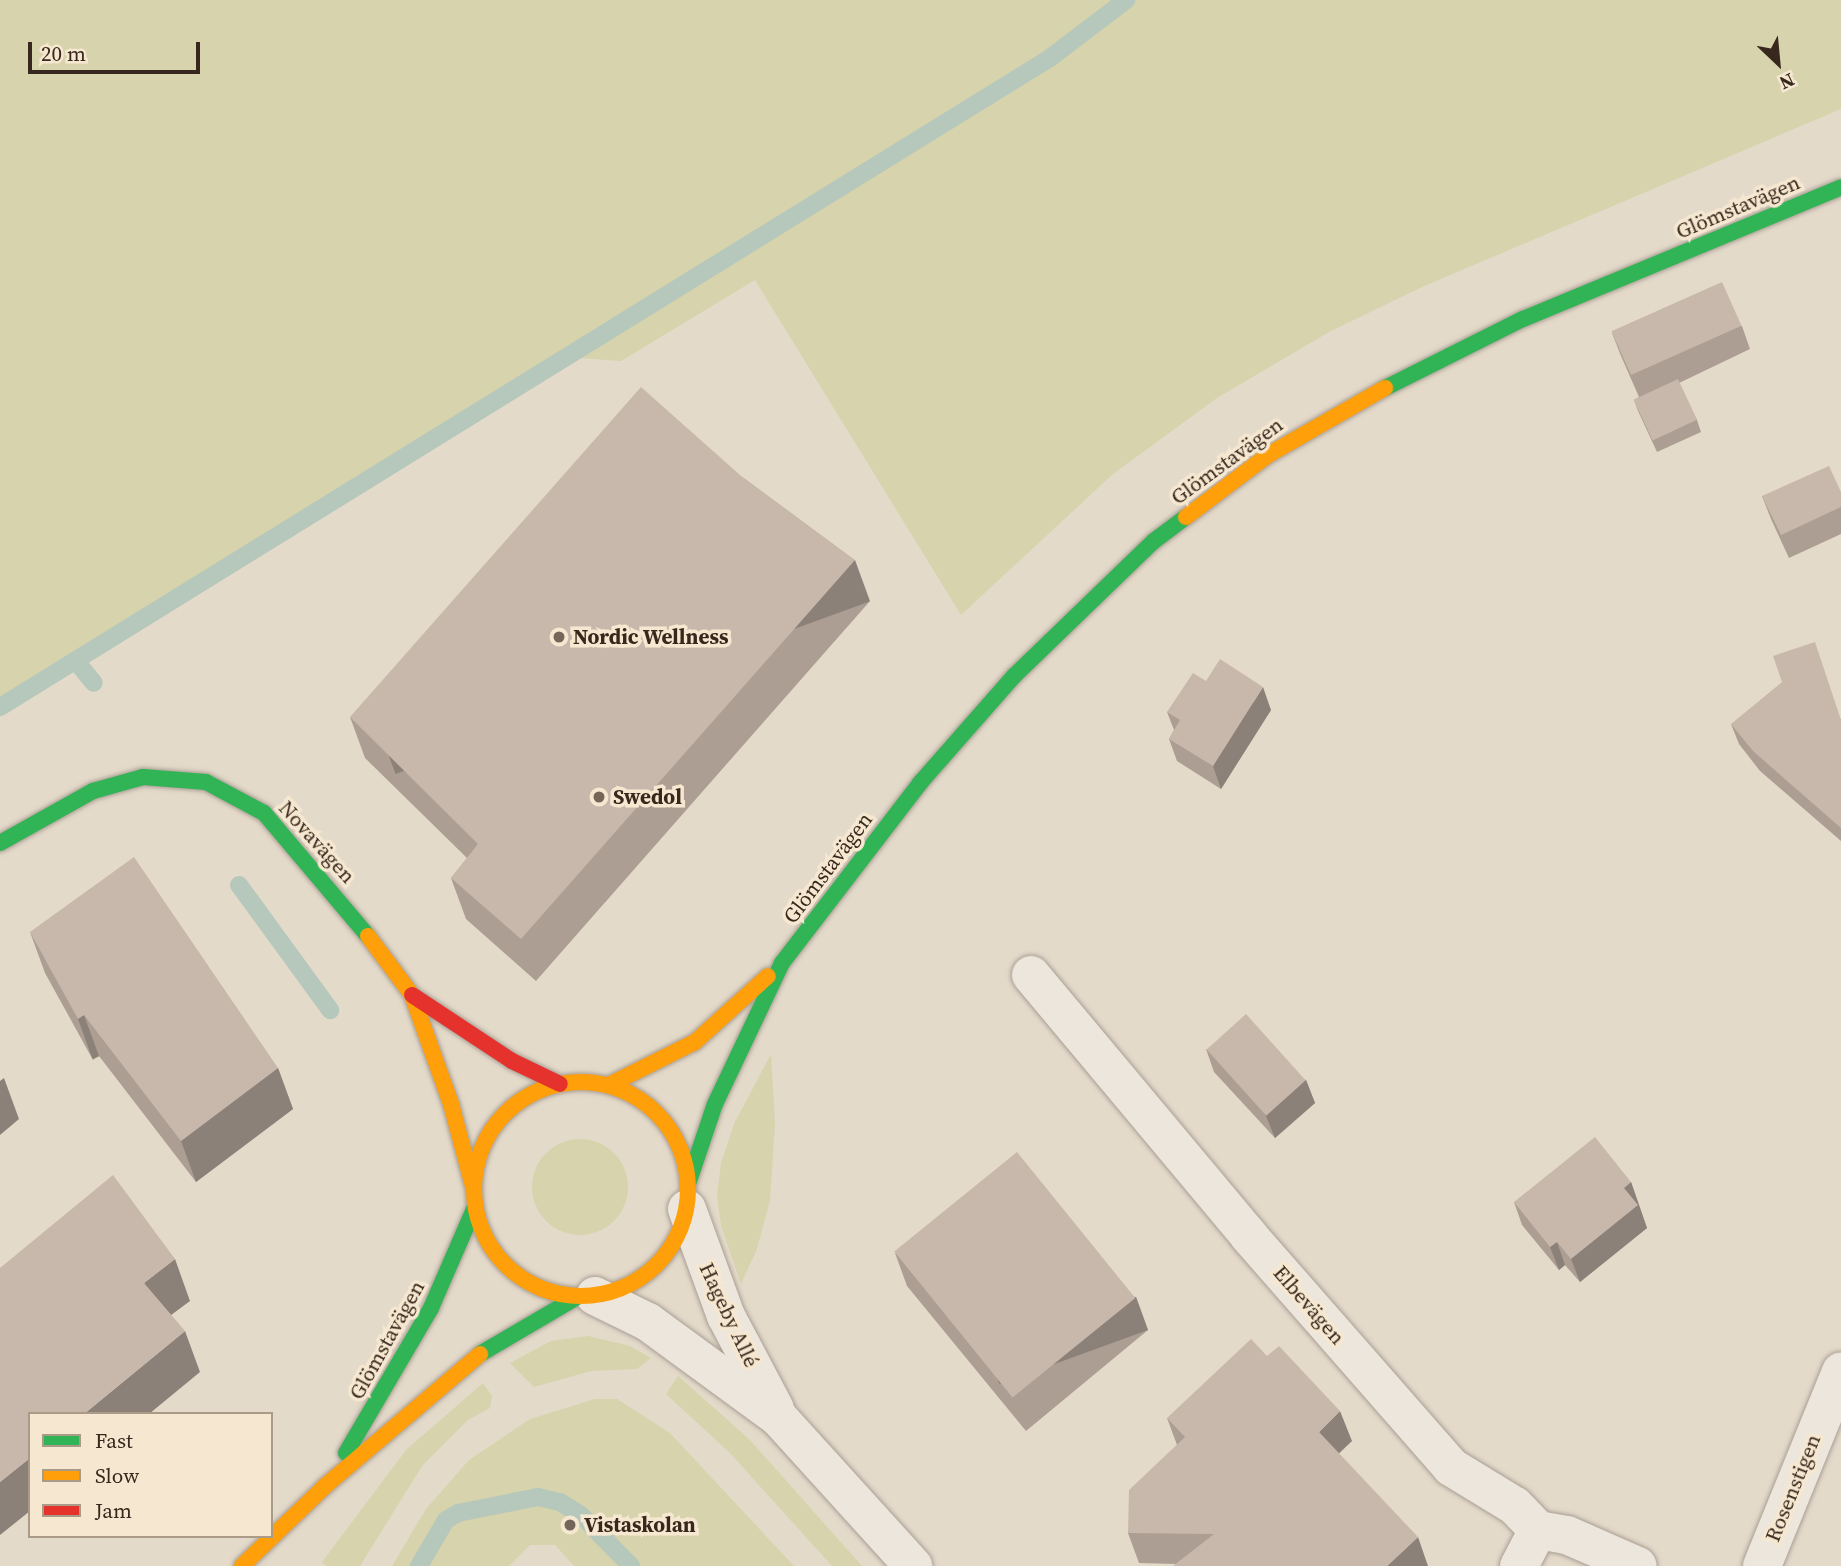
<!DOCTYPE html>
<meta charset="utf-8">
<style>
body{margin:0}
#map{position:relative;width:1841px;height:1566px;overflow:hidden;background:#e4daca;font-family:"Source Serif 4",serif}
div>[style]{position:absolute}
.green>*{inset:0;background:#d7d3ac}
.round{border-radius:50%}
.stream>*{height:18px;margin:-9px;padding:0 9px;transform-origin:9px;border-radius:9px;background:#b6c8bb}
.roads{filter:drop-shadow(0 0 2px #a99f94) drop-shadow(0 0 2px #a99f94)}
.street>*{height:38px;margin:-19px;padding:0 19px;transform-origin:19px;border-radius:19px;background:#ece6dd}
.fast>*{height:16px;margin:-8px;padding:0 8px;transform-origin:8px;border-radius:8px;background:#30b455}
.slow>*{height:16px;margin:-8px;padding:0 8px;transform-origin:8px;border-radius:8px;background:#ff9f0a}
.slow>.ring{margin:-8px;padding:0;box-sizing:content-box;background:none;border:16px solid #ff9f0a;border-radius:50%}
.jam>*{height:16px;margin:-8px;padding:0 8px;transform-origin:8px;border-radius:8px;background:#e5322d}
.wall>*{inset:0;background:#ac9e93}
.shaded-wall>*{inset:0;background:#8c8178;transform-origin:0 0}
.building>*{inset:0;background:#c8b8ab;transform-origin:0 0}
.dots>*{width:19px;height:19px;translate:-50% -50%;box-sizing:border-box;border:4px solid #f6e8d0;border-radius:50%}
span{translate:-50% -50%;white-space:nowrap;text-align:center;line-height:1.15;-webkit-text-stroke:7px #f6e8d0;paint-order:stroke}
.street-label{font-size:21px;color:#38271c}
.poi-label{font-size:21px;color:#38271c;font-weight:700}
.left{translate:0 -50%;text-align:left}
.legend{position:absolute;left:28px;top:1412px;width:245px;height:126px;box-sizing:border-box;background:#f6e8d0;border:2px solid #aa9b88;margin:0;padding:9px 12px;list-style:none;font-size:21px;color:#38271c}
.legend li{display:flex;align-items:center;gap:14px;height:35px}
.legend b{width:35px;border:2px solid #aa9b88}
.north{position:absolute;left:1743px;top:28px;width:70px;height:70px;-webkit-text-stroke:5px #f6e8d0;paint-order:stroke;rotate:154deg;font-size:19px;font-weight:700;line-height:28px;text-align:center;color:#38271c}
.north::after{content:'';display:block;margin:auto;width:24px;height:32px;background:#38271c;clip-path:polygon(50% 0,100% 100%,50% 72%,0 100%)}
.scale{position:absolute;left:28px;top:42px;width:172px;height:32px;box-sizing:border-box;border:4px solid #38271c;border-top:0;padding-left:9px;font-size:21px;line-height:24px;white-space:nowrap;color:#38271c;-webkit-text-stroke:5px #f6e8d0;paint-order:stroke}
</style>
<div id="map">
<div class="green">
<i style="clip-path:polygon(0 0,1841px 0,1841px 109px,1422px 287px,1329px 332px,1217px 398px,1113px 474px,961px 615px,755px 280px,621px 361px,565px 357px,0 703px)"></i>
<i style="clip-path:polygon(771px 1054px,775px 1125px,770px 1200px,757px 1249px,741px 1284px,721px 1225px,717px 1196px,721px 1163px,734px 1124px)"></i>
<i class="round" style="left:532px;top:1139px;width:96px;height:96px"></i>
<i style="clip-path:polygon(588px 1336px,630px 1346px,651px 1358px,637px 1369px,591px 1371px,534px 1387px,510px 1363px,551px 1341px)"></i>
<i style="clip-path:polygon(678px 1376px,749px 1439px,862px 1566px,832px 1566px,730px 1453px,666px 1394px)"></i>
<i style="clip-path:polygon(483px 1383px,492px 1396px,490px 1408px,468px 1420px,422px 1466px,360px 1566px,326px 1566px,322px 1562px,406px 1450px)"></i>
<i style="clip-path:polygon(595px 1399px,617px 1399px,670px 1433px,794px 1566px,574px 1566px,555px 1545px,530px 1545px,509px 1566px,392px 1566px,426px 1509px,469px 1460px,530px 1419px)"></i>
</div>
<div class="stream">
<i style="left:76px;top:661px;width:28px;rotate:51deg"></i>
<i style="left:0;top:707px;width:1234px;rotate:-31.72deg"></i>
<i style="left:1050px;top:58px;width:96px;rotate:-37.3deg"></i>
<i style="left:239px;top:885px;width:155px;rotate:53.9deg"></i>
<i style="left:419px;top:1566px;width:53px;rotate:-59.6deg"></i>
<i style="left:446px;top:1520px;width:14px;rotate:-30deg"></i>
<i style="left:458px;top:1513px;width:82px;rotate:-11.3deg"></i>
<i style="left:538px;top:1497px;width:23px;rotate:13deg"></i>
<i style="left:560px;top:1502px;width:26px;rotate:32deg"></i>
<i style="left:582px;top:1516px;width:70px;rotate:45.6deg"></i>
</div>
<div class="roads">
<div class="street">
<i style="left:1031px;top:975px;width:340px;rotate:50.1deg"></i>
<i style="left:1249px;top:1236px;width:307px;rotate:48.8deg"></i>
<i style="left:1451px;top:1467px;width:75px;rotate:31.4deg"></i>
<i style="left:1515px;top:1506px;width:33px;rotate:46deg"></i>
<i style="left:1538px;top:1530px;width:29px;rotate:10deg"></i>
<i style="left:1567px;top:1535px;width:77px;rotate:23.6deg"></i>
<i style="left:687px;top:1209px;width:114px;rotate:70deg"></i>
<i style="left:726px;top:1316px;width:105px;rotate:62.2deg"></i>
<i style="left:595px;top:1296px;width:59px;rotate:26.1deg"></i>
<i style="left:648px;top:1322px;width:162px;rotate:36.2deg"></i>
<i style="left:779px;top:1418px;width:200px;rotate:47.8deg"></i>
<i style="left:1519px;top:1566px;width:41px;rotate:-62.2deg"></i>
<i style="left:1762px;top:1566px;width:210px;rotate:-67.9deg"></i>
</div>
<div class="fast">
<i style="left:1385px;top:388px;width:154px;rotate:-26.6deg"></i>
<i style="left:1523px;top:319px;width:344px;rotate:-22.5deg"></i>
<i style="left:0;top:843px;width:107px;rotate:-29.2deg"></i>
<i style="left:93px;top:791px;width:52px;rotate:-15.6deg"></i>
<i style="left:143px;top:777px;width:63px;rotate:4.5deg"></i>
<i style="left:206px;top:782px;width:66px;rotate:28.1deg"></i>
<i style="left:264px;top:813px;width:161px;rotate:49.8deg"></i>
<i style="left:688px;top:1184px;width:84px;rotate:-71.4deg"></i>
<i style="left:715px;top:1104px;width:156px;rotate:-64.6deg"></i>
<i style="left:782px;top:963px;width:227px;rotate:-52.5deg"></i>
<i style="left:920px;top:783px;width:142px;rotate:-48.7deg"></i>
<i style="left:1014px;top:676px;width:194px;rotate:-44deg"></i>
<i style="left:1154px;top:541px;width:40px;rotate:-37deg"></i>
<i style="left:480px;top:1354px;width:113px;rotate:-30.4deg"></i>
<i style="left:346px;top:1453px;width:168px;rotate:-59.6deg"></i>
<i style="left:431px;top:1308px;width:110px;rotate:-66.5deg"></i>
</div>
<div class="slow">
<i style="left:1186px;top:517px;width:103px;rotate:-37.1deg"></i>
<i style="left:1268px;top:455px;width:135px;rotate:-29.8deg"></i>
<i style="left:368px;top:936px;width:74px;rotate:53.3deg"></i>
<i style="left:412px;top:995px;width:116px;rotate:70.3deg"></i>
<i style="left:451px;top:1104px;width:85px;rotate:75deg"></i>
<i class="ring" style="left:474px;top:1082px;width:198px;height:198px"></i>
<i style="left:609px;top:1085px;width:96px;rotate:-26.6deg"></i>
<i style="left:695px;top:1042px;width:98px;rotate:-42.1deg"></i>
<i style="left:242px;top:1566px;width:114px;rotate:-43.9deg"></i>
<i style="left:324px;top:1487px;width:205px;rotate:-40.4deg"></i>
</div>
<div class="jam">
<i style="left:412px;top:995px;width:120px;rotate:33.4deg"></i>
<i style="left:512px;top:1061px;width:53px;rotate:25.6deg"></i>
</div>
</div>
<div class="wall">
<i style="clip-path:polygon(1742px 326px,1750px 349px,1679px 383px,1697px 420px,1701px 432px,1657px 452px,1638px 411px,1634px 400px,1639px 397px,1621px 356px,1612px 333px)"></i>
<i style="clip-path:polygon(1841px 492px,1841px 534px,1789px 558px,1771px 519px,1762px 496px)"></i>
<i style="clip-path:polygon(870px 601px,536px 981px,466px 919px,451px 878px,467px 858px,365px 758px,350px 717px)"></i>
<i style="clip-path:polygon(1206px 681px,1271px 710px,1221px 789px,1177px 761px,1169px 739px,1174px 730px,1167px 712px)"></i>
<i style="clip-path:polygon(1841px 719px,1841px 841px,1760px 771px,1739px 744px,1731px 724px)"></i>
<i style="clip-path:polygon(30px 932px,278px 1068px,293px 1109px,196px 1182px,99px 1056px,93px 1060px,45px 973px)"></i>
<i style="clip-path:polygon(1206px 1049px,1306px 1080px,1315px 1103px,1275px 1138px,1214px 1072px)"></i>
<i style="clip-path:polygon(1631px 1182px,1647px 1228px,1580px 1282px,1565px 1265px,1559px 1270px,1522px 1225px,1514px 1202px)"></i>
<i style="clip-path:polygon(895px 1253px,1136px 1297px,1148px 1330px,1026px 1431px,907px 1286px)"></i>
<i style="clip-path:polygon(1167px 1418px,1352px 1441px,1176px 1564px,1139px 1563px,1128px 1533px,1177px 1445px)"></i>
</div>
<div class="shaded-wall">
<i style="left:855px;top:560px;width:44px;height:505px;rotate:70deg"></i>
<i style="clip-path:polygon(1263px 687px,1271px 710px,1221px 789px,1213px 766px)"></i>
<i style="left:84px;top:1015px;width:44px;height:7px;rotate:70deg"></i>
<i style="clip-path:polygon(278px 1068px,293px 1109px,196px 1182px,181px 1141px)"></i>
<i style="clip-path:polygon(4px 1078px,19px 1119px,0 1135px,0 1081px)"></i>
<i style="clip-path:polygon(1306px 1080px,1315px 1103px,1275px 1138px,1266px 1116px)"></i>
<i style="clip-path:polygon(1631px 1182px,1647px 1228px,1580px 1282px,1571px 1259px,1624px 1188px)"></i>
<i style="clip-path:polygon(1557px 1242px,1565px 1265px,1559px 1270px,1550px 1247px)"></i>
<i style="clip-path:polygon(175px 1259px,190px 1301px,159px 1324px,144px 1283px)"></i>
<i style="left:1136px;top:1297px;width:35px;height:158px;rotate:70deg"></i>
<i style="clip-path:polygon(185px 1331px,200px 1372px,149px 1414px,84px 1414px)"></i>
<i style="clip-path:polygon(1340px 1411px,1352px 1441px,1330px 1462px,1319px 1432px)"></i>
<i style="clip-path:polygon(30px 1458px,30px 1511px,0 1535px,0 1482px)"></i>
<i style="clip-path:polygon(1418px 1537px,1428px 1566px,1387px 1566px)"></i>
</div>
<div class="building">
<i style="left:1722px;top:282px;width:48px;height:121px;rotate:66deg"></i>
<i style="left:1678px;top:379px;width:45px;height:49px;rotate:65deg"></i>
<i style="clip-path:polygon(641px 387px,740px 475px,855px 560px,521px 939px,451px 878px,478px 844px,350px 717px)"></i>
<i style="clip-path:polygon(1829px 466px,1841px 492px,1841px 507px,1781px 535px,1762px 496px)"></i>
<i style="clip-path:polygon(1815px 642px,1841px 720px,1841px 828px,1753px 751px,1731px 724px,1782px 682px,1773px 656px)"></i>
<i style="clip-path:polygon(1220px 659px,1263px 687px,1213px 766px,1169px 739px,1180px 720px,1167px 712px,1193px 673px,1206px 681px)"></i>
<i style="clip-path:polygon(134px 857px,278px 1068px,181px 1141px,84px 1015px,78px 1019px,30px 932px)"></i>
<i style="left:1246px;top:1014px;width:89px;height:53px;rotate:48deg"></i>
<i style="clip-path:polygon(1595px 1137px,1631px 1182px,1624px 1188px,1638px 1205px,1571px 1259px,1557px 1242px,1550px 1247px,1514px 1202px)"></i>
<i style="left:1017px;top:1152px;width:188px;height:158px;rotate:51deg"></i>
<i style="clip-path:polygon(113px 1175px,175px 1259px,144px 1283px,185px 1331px,84px 1414px,30px 1414px,30px 1458px,0 1482px,0 1268px)"></i>
<i style="clip-path:polygon(1251px 1339px,1267px 1356px,1279px 1346px,1340px 1411px,1319px 1432px,1418px 1537px,1387px 1566px,1173px 1566px,1214px 1534px,1128px 1533px,1129px 1490px,1185px 1437px,1167px 1418px)"></i>
</div>
<div class="dots">
<i style="left:559px;top:637px;background:#746659"></i>
<i style="left:599px;top:797px;background:#746659"></i>
<i style="left:570px;top:1525px;background:#746659"></i>
</div>
<div class="street-label">
<span style="left:1738px;top:207px;rotate:-23deg">Glömstavägen</span>
<span style="left:1227px;top:461px;rotate:-36deg">Glömstavägen</span>
<span style="left:317px;top:842px;rotate:48deg">Novavägen</span>
<span style="left:828px;top:868px;rotate:-53deg">Glömstavägen</span>
<span style="left:1309px;top:1305px;rotate:49deg">Elbevägen</span>
<span style="left:729px;top:1315px;rotate:65deg">Hageby Allé</span>
<span style="left:387px;top:1340px;rotate:-61deg">Glömstavägen</span>
<span style="left:1793px;top:1488px;rotate:-68deg">Rosenstigen</span>
</div>
<div class="poi-label">
<span class="left" style="left:573px;top:637px">Nordic Wellness</span>
<span class="left" style="left:613px;top:797px">Swedol</span>
<span class="left" style="left:584px;top:1525px">Vistaskolan</span>
</div>
<ul class="legend">
<li><b style="height:9px;background:#30b455"></b>Fast</li>
<li><b style="height:9px;background:#ff9f0a"></b>Slow</li>
<li><b style="height:9px;background:#e5322d"></b>Jam</li>
</ul>
<div class="north">N</div>
<div class="scale">20 m</div>
</div>
